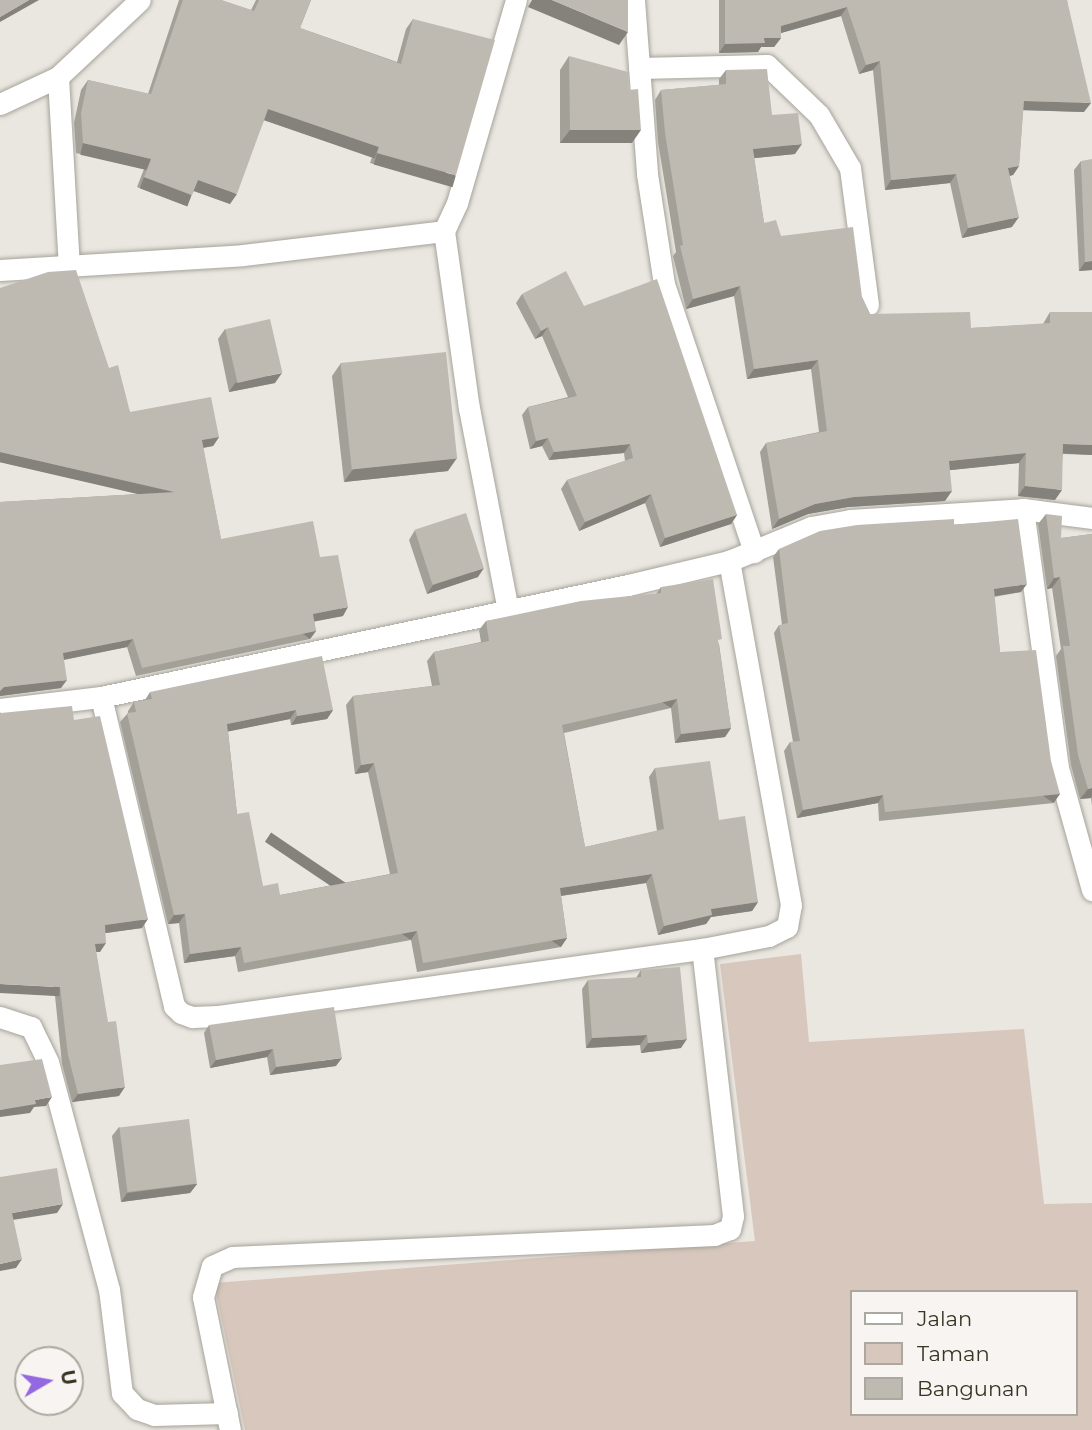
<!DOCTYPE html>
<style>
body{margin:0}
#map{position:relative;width:1092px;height:1430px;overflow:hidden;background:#eae7e1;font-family:Montserrat,sans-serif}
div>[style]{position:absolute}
.green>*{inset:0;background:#d8c7bc}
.roads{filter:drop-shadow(0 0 2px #a6a399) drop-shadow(0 0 2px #a6a399)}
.street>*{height:21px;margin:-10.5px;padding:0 10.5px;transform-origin:10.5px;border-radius:10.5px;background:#fff}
.wall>*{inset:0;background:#a3a098}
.shaded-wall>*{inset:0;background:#85827c;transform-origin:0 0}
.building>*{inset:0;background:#bebab1;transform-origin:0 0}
span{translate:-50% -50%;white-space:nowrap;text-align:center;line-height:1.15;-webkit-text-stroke:5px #f7f4f1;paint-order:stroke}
.legend{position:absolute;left:850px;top:1290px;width:228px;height:126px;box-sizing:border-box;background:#f7f4f1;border:2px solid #aba89f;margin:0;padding:9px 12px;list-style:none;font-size:21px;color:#383524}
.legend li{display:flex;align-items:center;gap:14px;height:35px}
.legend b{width:35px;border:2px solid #aba89f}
.north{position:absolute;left:14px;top:1346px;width:70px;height:70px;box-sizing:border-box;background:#f7f4f1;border:2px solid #aba89f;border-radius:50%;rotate:80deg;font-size:19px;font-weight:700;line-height:28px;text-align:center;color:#383524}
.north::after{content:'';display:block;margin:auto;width:24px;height:32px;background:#9468e1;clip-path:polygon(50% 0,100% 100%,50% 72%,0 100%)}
</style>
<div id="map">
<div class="green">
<i style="clip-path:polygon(evenodd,801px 954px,809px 1042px,1024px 1029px,1044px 1204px,1092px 1203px,1092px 1430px,245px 1430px,214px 1283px,755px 1241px,720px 964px,801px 954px,852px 1292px,1076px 1292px,1076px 1414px,852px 1414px,852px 1292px)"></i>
</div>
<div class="roads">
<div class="street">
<i style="left:634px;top:0;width:174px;rotate:85.7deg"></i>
<i style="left:647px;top:174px;width:111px;rotate:81.2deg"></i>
<i style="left:664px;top:284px;width:283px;rotate:71.4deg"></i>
<i style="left:639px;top:68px;width:128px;rotate:-1.3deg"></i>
<i style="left:767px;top:65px;width:72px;rotate:43.9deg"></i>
<i style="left:819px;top:115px;width:61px;rotate:59.7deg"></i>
<i style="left:850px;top:168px;width:138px;rotate:82.5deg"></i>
<i style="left:58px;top:77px;width:188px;rotate:86.7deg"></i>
<i style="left:0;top:104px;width:64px;rotate:-25deg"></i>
<i style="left:58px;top:77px;width:112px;rotate:-43.2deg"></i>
<i style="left:444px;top:231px;width:179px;rotate:82deg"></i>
<i style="left:469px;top:408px;width:207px;rotate:79.1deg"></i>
<i style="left:0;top:270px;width:243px;rotate:-3.5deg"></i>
<i style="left:243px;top:255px;width:202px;rotate:-6.8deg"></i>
<i style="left:444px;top:231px;width:31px;rotate:-65deg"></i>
<i style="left:457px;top:203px;width:211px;rotate:-73.8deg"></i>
<i style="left:1023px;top:509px;width:261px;rotate:82.3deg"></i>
<i style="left:1058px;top:768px;width:127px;rotate:74.4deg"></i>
<i style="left:101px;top:697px;width:318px;rotate:76.7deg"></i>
<i style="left:174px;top:1006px;width:10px;rotate:45deg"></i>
<i style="left:181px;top:1013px;width:12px;rotate:20deg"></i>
<i style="left:192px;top:1017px;width:26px;rotate:-2deg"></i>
<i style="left:218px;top:1016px;width:489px;rotate:-7.9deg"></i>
<i style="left:0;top:709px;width:102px;rotate:-6.8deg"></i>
<i style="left:101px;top:697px;width:539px;rotate:-12deg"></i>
<i style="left:628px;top:585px;width:104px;rotate:-13.4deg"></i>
<i style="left:729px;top:561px;width:89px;rotate:-22.5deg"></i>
<i style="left:811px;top:527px;width:40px;rotate:-10deg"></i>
<i style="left:850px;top:520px;width:173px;rotate:-3.6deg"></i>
<i style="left:1023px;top:509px;width:70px;rotate:7.4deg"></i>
<i style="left:0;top:1017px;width:33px;rotate:18deg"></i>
<i style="left:31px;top:1027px;width:39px;rotate:64deg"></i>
<i style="left:48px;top:1062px;width:235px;rotate:75deg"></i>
<i style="left:109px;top:1289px;width:105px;rotate:82.9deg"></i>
<i style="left:122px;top:1393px;width:22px;rotate:47deg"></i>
<i style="left:137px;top:1409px;width:18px;rotate:19deg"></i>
<i style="left:154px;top:1415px;width:73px;rotate:-1.6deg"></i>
<i style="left:230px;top:1430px;width:136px;rotate:-101.5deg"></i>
<i style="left:203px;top:1297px;width:32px;rotate:-74deg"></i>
<i style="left:212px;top:1266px;width:22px;rotate:-24deg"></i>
<i style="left:232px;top:1257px;width:483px;rotate:-2.6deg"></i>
<i style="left:714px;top:1235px;width:17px;rotate:-21deg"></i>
<i style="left:730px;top:1229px;width:13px;rotate:-77deg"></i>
<i style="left:733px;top:1216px;width:269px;rotate:-96.6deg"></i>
<i style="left:702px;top:949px;width:68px;rotate:-11deg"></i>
<i style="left:769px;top:936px;width:20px;rotate:-27deg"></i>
<i style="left:787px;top:927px;width:22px;rotate:-80deg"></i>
<i style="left:791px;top:905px;width:350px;rotate:-100.2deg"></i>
</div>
</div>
<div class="wall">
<i style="clip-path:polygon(179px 0,221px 0,251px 10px,256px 0,311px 0,300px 28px,397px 62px,406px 29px,413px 19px,449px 185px,370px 163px,372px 157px,264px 120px,230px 204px,194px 191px,185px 205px,137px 187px,144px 169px,76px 153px,74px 123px,81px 90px,88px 80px,148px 94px)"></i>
<i style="clip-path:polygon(719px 0,1067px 0,1084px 112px,1023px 110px,1019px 166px,1013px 175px,1010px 176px,1012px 227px,962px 238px,950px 183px,885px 190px,873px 70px,859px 74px,841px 16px,781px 33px,781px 38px,774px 47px,761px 47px,758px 52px,719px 53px)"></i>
<i style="clip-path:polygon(569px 56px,632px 143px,560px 143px,560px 70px)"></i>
<i style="clip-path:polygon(726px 70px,772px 115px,795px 154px,754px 158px,764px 223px,862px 297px,870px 314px,971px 328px,1043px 324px,1050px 312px,1092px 312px,1092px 455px,1063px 454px,1055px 500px,1018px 496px,1019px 463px,950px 470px,945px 501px,848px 507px,808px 514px,772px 529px,760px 452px,766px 443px,819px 432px,811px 369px,747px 379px,734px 296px,686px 309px,673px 256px,676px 252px,658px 142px,655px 100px,661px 90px,719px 85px,719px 79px)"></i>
<i style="clip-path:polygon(1081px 161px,1092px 270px,1079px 271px,1074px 170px)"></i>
<i style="clip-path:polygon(0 288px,109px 368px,130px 412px,219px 437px,213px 446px,203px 448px,221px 539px,320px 557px,343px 616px,314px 621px,316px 631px,310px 639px,136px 676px,127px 647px,64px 660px,61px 688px,0 696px,0 502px,140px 494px,0 462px)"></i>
<i style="clip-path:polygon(522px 294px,584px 306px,737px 515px,731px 524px,660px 547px,645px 503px,579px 531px,561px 489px,567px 480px,625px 461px,624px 453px,549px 460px,542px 446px,530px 449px,522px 415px,528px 407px,568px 397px,542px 336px,535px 339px,516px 303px)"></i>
<i style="clip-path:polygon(225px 329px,275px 383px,229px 392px,218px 339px)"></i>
<i style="clip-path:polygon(341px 363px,448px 471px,344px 482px,332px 376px)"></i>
<i style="clip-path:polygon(1046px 514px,1061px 538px,1092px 534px,1092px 806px,1091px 798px,1080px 799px,1071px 765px,1056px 656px,1061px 649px,1052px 588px,1047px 589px,1038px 524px)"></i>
<i style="clip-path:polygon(954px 525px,1021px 592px,994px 597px,1000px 652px,1054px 803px,879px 821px,878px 803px,797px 818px,784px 751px,790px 742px,793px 742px,774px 633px,779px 625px,782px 625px,773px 557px,779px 549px)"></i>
<i style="clip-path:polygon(415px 530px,478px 577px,427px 594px,409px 540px)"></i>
<i style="clip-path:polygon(661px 587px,719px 644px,731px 728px,725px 737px,675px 743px,671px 708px,564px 733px,585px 847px,657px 831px,649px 777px,655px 768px,719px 820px,758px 902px,752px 911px,711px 917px,706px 924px,658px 935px,646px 883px,561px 896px,567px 938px,561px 947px,417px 972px,411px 940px,238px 972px,235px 956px,184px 963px,179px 923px,168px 924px,120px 722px,128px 713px,128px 711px,134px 702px,145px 700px,150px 692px,333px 710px,327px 719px,291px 725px,290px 719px,228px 731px,237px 814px,263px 886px,280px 895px,390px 874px,368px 772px,355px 774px,346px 705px,353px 696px,432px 686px,427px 661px,434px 652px,481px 642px,479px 630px,486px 621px,656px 594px)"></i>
<i style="clip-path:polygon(1px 713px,74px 720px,142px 928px,105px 933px,100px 952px,96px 952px,119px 1096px,72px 1102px,62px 1064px,55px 996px)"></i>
<i style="clip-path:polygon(641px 970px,681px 1048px,641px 1053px,640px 1045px,586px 1048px,582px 989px,588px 980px,636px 978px)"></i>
<i style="clip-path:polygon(209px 1025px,336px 1066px,270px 1075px,267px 1057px,210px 1068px,204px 1033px)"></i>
<i style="clip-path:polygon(119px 1127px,197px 1184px,190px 1193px,121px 1202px,112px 1136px)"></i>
</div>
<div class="shaded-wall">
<i style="clip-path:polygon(29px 0,39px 0,0 22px,0 17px)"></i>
<i style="clip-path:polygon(532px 0,552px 0,628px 32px,619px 45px,528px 7px)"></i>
<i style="clip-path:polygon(847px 7px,841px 16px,774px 35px,781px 26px)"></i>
<i style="clip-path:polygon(764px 38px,781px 38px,774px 47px,761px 47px,758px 52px,719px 53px,725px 44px)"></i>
<i style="clip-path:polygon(880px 61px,873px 70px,859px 74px,866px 65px)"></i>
<i style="clip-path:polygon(1024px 101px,1091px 103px,1084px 112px,1017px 110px)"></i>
<i style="left:268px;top:109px;width:117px;height:12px;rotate:19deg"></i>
<i style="clip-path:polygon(570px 130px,641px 130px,632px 143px,560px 143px)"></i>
<i style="left:83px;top:143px;width:70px;height:12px;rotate:13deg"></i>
<i style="clip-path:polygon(802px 144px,795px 154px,746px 159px,753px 149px)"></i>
<i style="left:377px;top:153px;width:82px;height:12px;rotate:16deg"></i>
<i style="clip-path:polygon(1019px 166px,1013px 175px,1002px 177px,1008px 168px)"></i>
<i style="clip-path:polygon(956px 174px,950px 183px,885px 190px,891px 180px)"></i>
<i style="left:144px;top:177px;width:51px;height:12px;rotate:21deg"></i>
<i style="clip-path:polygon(198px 180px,237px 194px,230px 204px,191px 190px)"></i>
<i style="clip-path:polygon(1019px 217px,1012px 227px,962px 238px,968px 228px)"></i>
<i style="clip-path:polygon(1092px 261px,1092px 270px,1079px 271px,1085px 262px)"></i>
<i style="clip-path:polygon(740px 286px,734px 296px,686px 309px,693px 299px)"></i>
<i style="clip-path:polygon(548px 327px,542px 336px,535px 339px,541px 331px)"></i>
<i style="clip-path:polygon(818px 360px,811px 369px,747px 379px,754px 369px)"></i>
<i style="clip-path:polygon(282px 373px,275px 383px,229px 392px,235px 383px)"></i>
<i style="clip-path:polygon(219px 437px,213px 446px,196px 449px,202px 440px)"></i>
<i style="clip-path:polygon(548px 438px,542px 446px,530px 449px,536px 441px)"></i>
<i style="clip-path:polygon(630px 444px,624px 453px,549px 460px,554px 452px)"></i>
<i style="clip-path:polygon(1063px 444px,1092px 445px,1092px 455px,1056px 453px)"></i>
<i style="left:0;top:452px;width:180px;height:10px;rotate:13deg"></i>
<i style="clip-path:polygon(1026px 453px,1019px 463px,942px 471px,949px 461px)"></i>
<i style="clip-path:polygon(457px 458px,448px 471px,344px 482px,353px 469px)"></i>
<i style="clip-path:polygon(1025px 486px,1062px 490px,1055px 500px,1018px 496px)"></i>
<i style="clip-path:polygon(952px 491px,945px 501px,848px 507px,808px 514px,772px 529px,779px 519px,815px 504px,854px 497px)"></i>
<i style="clip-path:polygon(651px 494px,645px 503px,579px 531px,585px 522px)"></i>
<i style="clip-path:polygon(737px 515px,731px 524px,660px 547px,665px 538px)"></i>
<i style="clip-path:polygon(484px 568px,478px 577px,427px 594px,433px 585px)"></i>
<i style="clip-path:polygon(1060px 577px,1052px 588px,1047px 589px,1054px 578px)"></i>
<i style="clip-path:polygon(1027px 584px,1021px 592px,988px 597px,994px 589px)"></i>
<i style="clip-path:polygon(348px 607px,343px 616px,307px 623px,313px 614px)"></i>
<i style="left:316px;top:631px;width:10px;height:178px;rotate:127deg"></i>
<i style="clip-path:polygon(133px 639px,127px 647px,57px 661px,63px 653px)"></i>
<i style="clip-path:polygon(67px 680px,61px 688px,0 696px,0 691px,4px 687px)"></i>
<i style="left:677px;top:699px;width:11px;height:118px;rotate:124deg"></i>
<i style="clip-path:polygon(296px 710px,290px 719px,221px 733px,227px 724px)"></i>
<i style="clip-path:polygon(333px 710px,327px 719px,291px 725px,297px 716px)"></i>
<i style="clip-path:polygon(731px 728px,725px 737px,675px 743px,681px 734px)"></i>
<i style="clip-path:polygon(374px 763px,368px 772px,355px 774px,361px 765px)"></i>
<i style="clip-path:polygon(1092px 788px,1092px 796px,1091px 798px,1080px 799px,1088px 789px)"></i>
<i style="left:1060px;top:794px;width:11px;height:176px;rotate:124deg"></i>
<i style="clip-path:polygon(883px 795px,878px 803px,797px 818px,803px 810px)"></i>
<i style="clip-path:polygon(652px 874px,646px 883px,553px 897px,560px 888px)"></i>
<i style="clip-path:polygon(758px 902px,752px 911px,711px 917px,706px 924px,658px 935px,664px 926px,711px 909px)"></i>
<i style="clip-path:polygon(185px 914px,179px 923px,168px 924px,174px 915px)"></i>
<i style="clip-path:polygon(148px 919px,142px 928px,99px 934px,105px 925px)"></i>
<i style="left:417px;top:931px;width:11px;height:176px;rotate:124deg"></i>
<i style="left:567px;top:938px;width:11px;height:146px;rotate:124deg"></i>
<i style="clip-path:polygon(106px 943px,100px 952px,89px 952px,95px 944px)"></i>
<i style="clip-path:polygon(241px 947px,235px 956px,184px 963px,190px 954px)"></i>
<i style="left:0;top:984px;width:60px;height:9px;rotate:3deg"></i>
<i style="clip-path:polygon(647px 1035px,640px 1045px,586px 1048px,592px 1038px)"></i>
<i style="clip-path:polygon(687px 1039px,681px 1048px,641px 1053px,648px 1043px)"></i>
<i style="clip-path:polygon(273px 1049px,267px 1057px,210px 1068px,216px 1060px)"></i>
<i style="clip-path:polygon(342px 1058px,336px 1066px,270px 1075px,276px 1067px)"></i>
<i style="clip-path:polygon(125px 1087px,119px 1096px,72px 1102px,78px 1094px)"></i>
<i style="clip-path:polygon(52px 1097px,46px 1106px,34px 1107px,30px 1113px,0 1117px,0 1110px,35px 1100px)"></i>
<i style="clip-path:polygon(197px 1184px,190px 1193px,121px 1202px,127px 1193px)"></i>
<i style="clip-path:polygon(63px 1204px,57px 1213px,6px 1221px,12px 1213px)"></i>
<i style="clip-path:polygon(22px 1259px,16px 1268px,0 1271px,0 1264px)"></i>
</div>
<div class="building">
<i style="clip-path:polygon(0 0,29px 0,0 17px)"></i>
<i style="clip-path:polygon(183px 0,221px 0,254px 11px,259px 0,311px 0,300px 28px,401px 64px,413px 19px,495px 40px,456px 175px,377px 153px,379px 147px,268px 109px,237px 194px,198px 180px,192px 195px,144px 177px,151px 159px,83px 143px,81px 113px,88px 80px,151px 94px)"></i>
<i style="clip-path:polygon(552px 0,628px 0,628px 32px)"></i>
<i style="clip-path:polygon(725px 0,1067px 0,1091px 103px,1024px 101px,1019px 166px,1008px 168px,1019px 217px,968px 228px,956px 174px,891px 180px,880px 61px,866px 65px,847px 7px,781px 26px,781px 38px,764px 38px,765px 43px,725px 44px)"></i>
<i style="clip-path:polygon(569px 56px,628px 72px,629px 90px,638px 89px,641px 130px,570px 130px)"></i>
<i style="clip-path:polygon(767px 69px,772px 115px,798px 113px,802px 144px,753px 149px,764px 223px,776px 220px,781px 236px,853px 227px,862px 297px,870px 314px,970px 312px,971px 328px,1050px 323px,1050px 312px,1092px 312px,1092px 445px,1063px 444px,1062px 490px,1025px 486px,1026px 453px,949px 461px,952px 491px,854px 497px,815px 504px,779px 519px,766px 443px,827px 431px,818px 360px,754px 369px,740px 286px,693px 299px,680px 246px,683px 245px,665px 133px,661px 90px,726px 84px,726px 70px)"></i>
<i style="clip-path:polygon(1092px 159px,1092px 261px,1085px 262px,1081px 161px)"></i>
<i style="clip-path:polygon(76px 270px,109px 368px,118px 365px,130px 412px,211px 397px,219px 437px,202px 440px,221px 539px,313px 521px,320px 557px,338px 555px,348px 607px,313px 614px,316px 631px,142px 668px,133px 639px,63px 653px,67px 680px,4px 687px,0 691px,0 502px,175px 492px,0 452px,0 288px,48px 272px)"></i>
<i style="clip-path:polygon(566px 271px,584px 306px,657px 279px,737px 515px,665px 538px,651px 494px,585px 522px,567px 480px,633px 458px,630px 444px,554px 452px,548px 438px,536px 441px,528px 407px,577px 396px,548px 327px,541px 331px,522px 294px)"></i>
<i style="left:270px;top:319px;width:55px;height:46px;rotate:77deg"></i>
<i style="left:446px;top:352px;width:107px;height:106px;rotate:84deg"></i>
<i style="left:466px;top:513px;width:58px;height:54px;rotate:72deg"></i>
<i style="clip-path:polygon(1046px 514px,1062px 516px,1061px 538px,1092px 534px,1092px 788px,1088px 789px,1078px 755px,1063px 646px,1070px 646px,1060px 577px,1054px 578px)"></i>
<i style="clip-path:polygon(954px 519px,954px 525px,1018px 519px,1027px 584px,994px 589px,1000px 652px,1036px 650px,1051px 761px,1060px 794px,885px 812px,883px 795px,803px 810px,790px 742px,800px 741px,779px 625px,788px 623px,779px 549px,820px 531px,857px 525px)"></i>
<i style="clip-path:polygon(713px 579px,722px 639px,718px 640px,731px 728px,681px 734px,677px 699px,562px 725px,585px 847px,664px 829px,655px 768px,710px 761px,719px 820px,745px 816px,758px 902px,711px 909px,712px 915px,664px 926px,652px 874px,560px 888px,567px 938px,423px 963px,417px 931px,244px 963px,241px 947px,190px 954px,185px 914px,174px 915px,127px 713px,136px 712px,134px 702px,152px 699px,150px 692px,322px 656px,333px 710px,297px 716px,296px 710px,227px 724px,237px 814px,249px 812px,263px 886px,278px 883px,280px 895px,398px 873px,374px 763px,361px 765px,353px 696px,440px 685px,434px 652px,489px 641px,486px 621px,581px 601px,661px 593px,661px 587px)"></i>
<i style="clip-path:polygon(72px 706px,74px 720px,100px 716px,148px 919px,105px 925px,106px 943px,95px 944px,108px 1022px,116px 1021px,125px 1087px,78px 1094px,68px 1055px,60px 987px,0 984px,0 712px,1px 713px)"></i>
<i style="clip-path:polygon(680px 967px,687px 1039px,648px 1043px,647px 1035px,592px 1038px,588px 980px,641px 977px,641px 970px)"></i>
<i style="clip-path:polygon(334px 1007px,342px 1058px,276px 1067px,273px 1049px,216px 1060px,209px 1025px)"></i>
<i style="clip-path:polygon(42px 1059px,52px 1097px,35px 1100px,36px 1104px,0 1110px,0 1065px)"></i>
<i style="left:189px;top:1119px;width:65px;height:70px;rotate:83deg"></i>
<i style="clip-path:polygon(57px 1168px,63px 1204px,12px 1213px,22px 1259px,0 1264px,0 1177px)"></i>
</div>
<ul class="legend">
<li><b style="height:9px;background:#fff"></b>Jalan</li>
<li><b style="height:19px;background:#d8c7bc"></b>Taman</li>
<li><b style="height:19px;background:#bebab1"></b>Bangunan</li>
</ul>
<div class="north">U</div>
</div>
